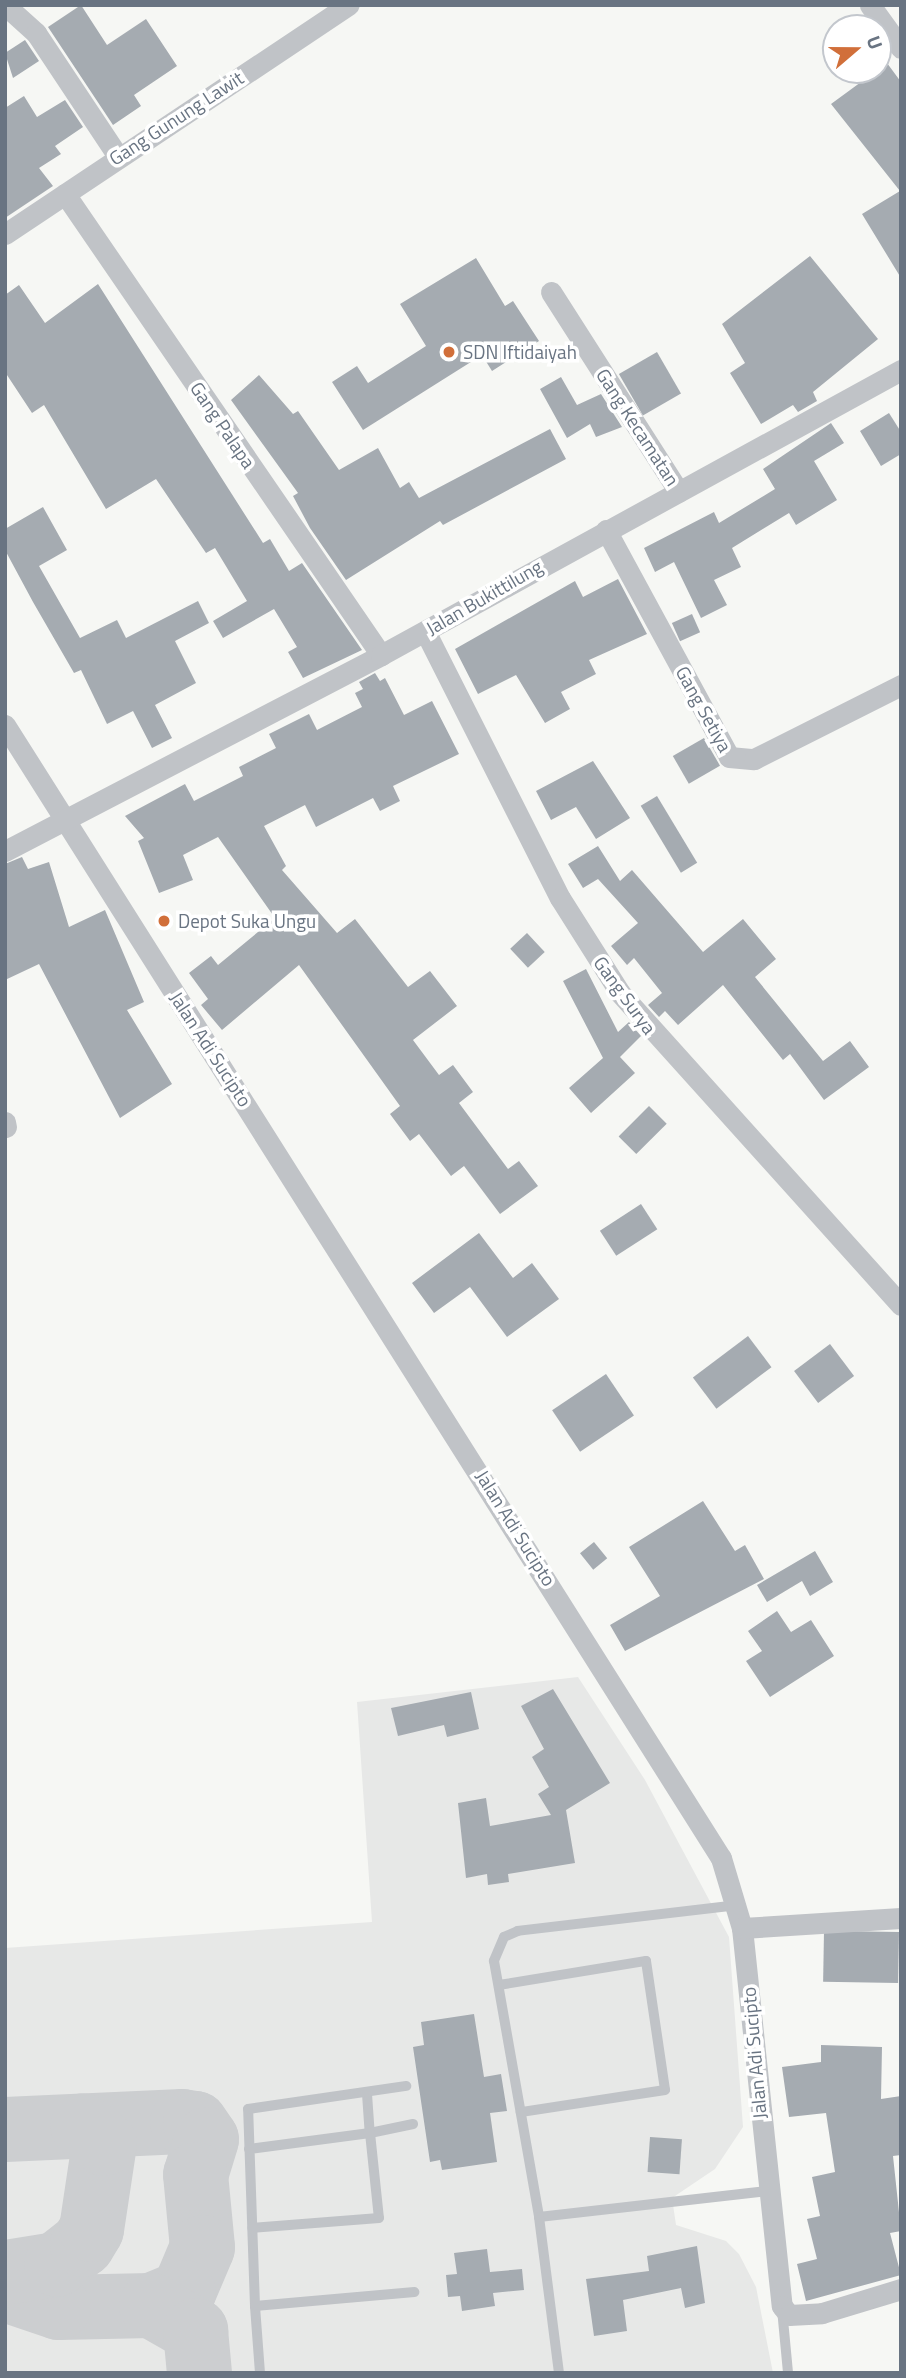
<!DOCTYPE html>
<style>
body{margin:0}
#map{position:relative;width:906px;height:2378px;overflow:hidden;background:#f6f7f4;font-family:"Titillium Web",sans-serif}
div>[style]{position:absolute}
.built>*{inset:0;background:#e7e8e7}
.taxiway>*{height:65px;margin:-32.5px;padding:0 32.5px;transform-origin:32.5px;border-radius:32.5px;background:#ccced0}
.building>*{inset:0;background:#a5abb1;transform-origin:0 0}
.lane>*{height:10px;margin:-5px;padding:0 5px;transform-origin:5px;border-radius:5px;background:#c0c3c7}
.street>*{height:21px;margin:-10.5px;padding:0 10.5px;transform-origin:10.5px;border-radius:10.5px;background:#c0c3c7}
.dots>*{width:19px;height:19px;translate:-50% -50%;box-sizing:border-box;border:4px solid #fff;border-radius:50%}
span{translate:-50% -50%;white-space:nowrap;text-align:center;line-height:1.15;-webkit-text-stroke:7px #fff;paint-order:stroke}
.street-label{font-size:19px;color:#697482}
.poi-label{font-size:19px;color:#697482}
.left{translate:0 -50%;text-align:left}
.frame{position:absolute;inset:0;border:7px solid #697482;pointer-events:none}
.north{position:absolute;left:822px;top:14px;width:70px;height:70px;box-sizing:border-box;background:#fff;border:2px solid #c3c7cd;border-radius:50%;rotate:70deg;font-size:19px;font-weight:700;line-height:28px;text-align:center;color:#697482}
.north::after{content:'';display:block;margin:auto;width:24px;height:32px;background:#d16f3a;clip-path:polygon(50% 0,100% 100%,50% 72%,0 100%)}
</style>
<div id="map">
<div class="built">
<i style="clip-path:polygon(578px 1677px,645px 1780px,729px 1937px,743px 2127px,715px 2169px,672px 2198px,676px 2225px,726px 2241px,739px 2254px,756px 2287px,773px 2373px,5px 2373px,5px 1948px,372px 1922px,357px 1702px)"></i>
</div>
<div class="taxiway">
<i style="left:5px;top:2129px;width:177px;rotate:-2.6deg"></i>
<i style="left:182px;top:2121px;width:13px;rotate:9deg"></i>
<i style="left:195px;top:2123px;width:19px;rotate:55deg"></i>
<i style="left:206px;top:2139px;width:37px;rotate:107deg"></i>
<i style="left:195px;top:2174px;width:73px;rotate:84.5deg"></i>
<i style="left:202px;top:2247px;width:49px;rotate:112.9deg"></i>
<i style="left:183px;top:2292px;width:35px;rotate:158deg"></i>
<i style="left:151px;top:2305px;width:93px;rotate:178.8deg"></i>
<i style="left:58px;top:2307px;width:56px;rotate:-161.2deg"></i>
<i style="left:5px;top:2272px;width:52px;rotate:-8.9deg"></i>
<i style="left:56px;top:2264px;width:33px;rotate:-38deg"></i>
<i style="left:82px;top:2244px;width:17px;rotate:-59deg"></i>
<i style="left:91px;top:2229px;width:87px;rotate:-81.4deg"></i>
<i style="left:104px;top:2143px;width:28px;rotate:-141deg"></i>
<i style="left:151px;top:2305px;width:51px;rotate:29.6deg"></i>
<i style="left:195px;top:2330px;width:43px;rotate:84.7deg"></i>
</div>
<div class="building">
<i style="clip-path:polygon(81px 5px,107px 45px,146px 19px,177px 66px,134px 95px,141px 106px,113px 125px,48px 27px)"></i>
<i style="clip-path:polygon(25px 40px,39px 61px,13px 78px,5px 53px)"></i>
<i style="clip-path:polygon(887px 63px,901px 82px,901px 278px,862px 214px,900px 191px,831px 104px)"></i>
<i style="clip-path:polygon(24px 96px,37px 117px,65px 100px,83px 127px,55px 146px,61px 154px,39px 168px,53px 186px,5px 218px,5px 108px)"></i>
<i style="clip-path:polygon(810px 256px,878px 339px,813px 392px,817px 401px,798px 412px,793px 405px,761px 424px,730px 373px,745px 363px,722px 324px)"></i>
<i style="clip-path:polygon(476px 258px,505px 306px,513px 301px,539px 341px,492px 371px,482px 355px,363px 430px,332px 382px,357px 366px,368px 383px,426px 346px,400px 304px)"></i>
<i style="clip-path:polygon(98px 284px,263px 543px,270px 539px,289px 571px,302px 563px,362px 650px,303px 678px,288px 652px,297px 647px,274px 609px,223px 638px,213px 621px,247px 601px,215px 548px,206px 553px,156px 479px,106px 509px,44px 405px,32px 413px,5px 372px,5px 295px,19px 285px,45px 323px)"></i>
<i style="left:657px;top:352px;width:48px;height:44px;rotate:60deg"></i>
<i style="clip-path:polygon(259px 375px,293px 414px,298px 411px,339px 470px,378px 448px,400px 488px,409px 482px,419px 498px,550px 429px,566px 459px,443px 525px,440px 521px,346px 580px,310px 528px,293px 496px,298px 493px,231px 400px)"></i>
<i style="clip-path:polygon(561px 377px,577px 405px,601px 394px,622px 427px,596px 437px,590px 424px,567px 438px,540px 389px)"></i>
<i style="clip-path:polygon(889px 413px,901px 432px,901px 454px,881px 466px,860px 431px)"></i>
<i style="clip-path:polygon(831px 423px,844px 443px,814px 461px,837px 500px,796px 525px,789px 513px,732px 548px,741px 567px,714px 580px,727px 605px,701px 618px,674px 562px,655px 572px,644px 548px,714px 512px,719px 523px,775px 489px,763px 469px)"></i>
<i style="clip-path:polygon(43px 507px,67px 550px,39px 566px,80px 638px,117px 620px,126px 638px,198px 601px,209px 623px,175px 641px,196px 683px,155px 705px,172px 738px,152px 748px,133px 711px,107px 724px,81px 670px,74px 673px,33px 602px,5px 550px,5px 529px)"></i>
<i style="clip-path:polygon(618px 579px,647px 634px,589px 660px,596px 674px,561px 692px,570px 709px,545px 723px,516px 675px,478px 694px,455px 649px,575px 581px,583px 597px)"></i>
<i style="left:692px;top:614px;width:20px;height:22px;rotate:66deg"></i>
<i style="clip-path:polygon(375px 673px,380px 681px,385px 678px,404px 715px,432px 701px,459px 754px,393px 786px,400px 801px,380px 811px,373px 798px,316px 827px,305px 805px,264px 826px,286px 866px,282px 870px,337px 933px,355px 919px,408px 987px,430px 971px,457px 1006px,413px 1040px,439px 1075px,453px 1065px,473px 1092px,459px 1103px,508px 1169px,519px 1161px,538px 1186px,500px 1214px,464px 1166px,451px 1176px,419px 1134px,410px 1141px,390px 1114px,400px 1106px,299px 965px,222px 1030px,201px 1005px,208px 999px,189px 973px,211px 956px,218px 965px,275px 918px,218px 837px,183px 855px,193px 880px,159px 893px,138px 841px,144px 838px,125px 816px,185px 784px,194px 801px,243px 776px,239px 767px,276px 748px,269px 734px,309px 714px,317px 730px,362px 707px,355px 693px,363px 689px,359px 682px)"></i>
<i style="left:704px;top:738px;width:32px;height:36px;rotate:60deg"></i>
<i style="clip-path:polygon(593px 761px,630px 818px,596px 839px,576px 807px,551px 820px,536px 791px)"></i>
<i style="left:657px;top:796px;width:78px;height:19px;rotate:59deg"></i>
<i style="clip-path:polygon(598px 846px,620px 881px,632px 870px,703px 952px,743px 919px,776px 959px,755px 977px,823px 1061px,850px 1041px,869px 1067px,824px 1100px,790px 1054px,783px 1060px,723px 985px,678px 1025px,665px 1011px,659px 1017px,648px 1005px,662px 993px,634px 958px,627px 965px,611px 946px,638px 923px,598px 879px,583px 888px,568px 864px)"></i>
<i style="clip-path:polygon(22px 857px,28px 869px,49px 862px,69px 927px,105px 910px,144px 1002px,127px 1010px,172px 1084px,120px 1118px,39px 964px,5px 980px,5px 864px)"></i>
<i style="left:527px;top:933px;width:26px;height:23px;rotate:47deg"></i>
<i style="clip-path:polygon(586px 969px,618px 1032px,629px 1022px,641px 1036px,620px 1057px,635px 1073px,591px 1113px,569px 1088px,603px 1058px,563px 981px)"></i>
<i style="left:649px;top:1106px;width:25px;height:43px;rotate:45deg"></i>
<i style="left:641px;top:1204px;width:30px;height:49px;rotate:57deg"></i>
<i style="clip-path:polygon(479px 1233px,513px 1278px,532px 1263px,559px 1299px,507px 1337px,470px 1287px,434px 1313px,412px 1283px)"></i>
<i style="left:748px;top:1336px;width:39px;height:69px;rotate:53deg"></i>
<i style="left:830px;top:1344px;width:40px;height:45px;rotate:53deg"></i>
<i style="left:606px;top:1374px;width:50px;height:65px;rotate:56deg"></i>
<i style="clip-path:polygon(703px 1501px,735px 1551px,745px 1545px,764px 1579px,625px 1651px,610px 1625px,660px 1596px,629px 1547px)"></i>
<i style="left:594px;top:1542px;width:21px;height:18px;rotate:51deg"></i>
<i style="clip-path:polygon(815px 1551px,833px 1582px,810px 1596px,802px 1581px,767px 1602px,757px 1585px)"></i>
<i style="clip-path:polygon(777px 1611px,791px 1632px,811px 1620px,834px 1656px,770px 1697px,746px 1661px,762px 1651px,748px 1631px)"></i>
<i style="clip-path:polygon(553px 1689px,610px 1783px,566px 1810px,575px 1863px,508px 1874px,509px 1882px,488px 1885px,487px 1874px,466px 1878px,458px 1803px,486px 1798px,490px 1826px,551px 1815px,538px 1794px,549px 1787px,532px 1757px,544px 1749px,521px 1706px)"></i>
<i style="clip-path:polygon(471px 1692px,479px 1729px,447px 1737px,444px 1725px,398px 1736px,391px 1708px)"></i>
<i style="left:899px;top:1932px;width:51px;height:75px;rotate:91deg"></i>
<i style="clip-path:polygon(474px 2014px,484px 2077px,501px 2074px,507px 2111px,490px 2113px,497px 2162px,442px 2170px,440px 2160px,430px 2162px,413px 2047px,424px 2045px,421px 2022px)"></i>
<i style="clip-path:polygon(821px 2045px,882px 2047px,881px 2099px,901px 2096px,901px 2155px,893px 2156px,901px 2231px,890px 2233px,901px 2275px,806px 2301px,797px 2264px,817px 2259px,807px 2219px,820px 2216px,812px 2177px,835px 2172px,826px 2113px,789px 2117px,782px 2067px,821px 2062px)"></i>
<i style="left:650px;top:2137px;width:32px;height:35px;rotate:4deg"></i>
<i style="clip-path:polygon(697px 2246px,705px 2303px,685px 2308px,681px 2288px,623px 2300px,627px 2331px,594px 2336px,586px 2279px,649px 2271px,647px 2256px)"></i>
<i style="clip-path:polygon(487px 2249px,490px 2272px,522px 2269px,524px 2290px,493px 2293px,495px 2306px,462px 2311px,460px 2296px,448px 2297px,446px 2275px,457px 2274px,454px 2253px)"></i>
</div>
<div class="lane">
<i style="left:738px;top:1905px;width:222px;rotate:173.3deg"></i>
<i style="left:518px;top:1931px;width:15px;rotate:157deg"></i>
<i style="left:504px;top:1937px;width:26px;rotate:113deg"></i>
<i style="left:494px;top:1961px;width:260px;rotate:80deg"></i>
<i style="left:539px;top:2217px;width:229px;rotate:-6.5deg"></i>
<i style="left:499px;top:1985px;width:149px;rotate:-9.3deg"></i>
<i style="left:646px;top:1961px;width:130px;rotate:81.6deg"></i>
<i style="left:665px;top:2090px;width:146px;rotate:171.3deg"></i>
<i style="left:367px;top:2094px;width:39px;rotate:86deg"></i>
<i style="left:370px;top:2133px;width:44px;rotate:-11.8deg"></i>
<i style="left:249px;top:2149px;width:122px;rotate:-7.5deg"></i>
<i style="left:370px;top:2133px;width:85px;rotate:84deg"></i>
<i style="left:379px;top:2218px;width:127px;rotate:175.5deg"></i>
<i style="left:539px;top:2217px;width:157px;rotate:82.7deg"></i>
<i style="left:255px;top:2306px;width:197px;rotate:-92deg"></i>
<i style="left:248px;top:2109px;width:160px;rotate:-8.3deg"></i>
<i style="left:782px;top:2309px;width:64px;rotate:84.6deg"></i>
<i style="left:260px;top:2373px;width:67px;rotate:-94.3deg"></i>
<i style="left:255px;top:2306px;width:160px;rotate:-5deg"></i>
</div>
<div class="street">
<i style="left:5px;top:5px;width:42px;rotate:42.1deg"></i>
<i style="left:36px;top:33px;width:146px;rotate:56.4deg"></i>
<i style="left:870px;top:5px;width:53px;rotate:54.2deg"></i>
<i style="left:65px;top:194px;width:559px;rotate:55.57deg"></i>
<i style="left:5px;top:234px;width:413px;rotate:-33.7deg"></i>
<i style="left:551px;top:292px;width:237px;rotate:57.4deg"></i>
<i style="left:606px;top:530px;width:258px;rotate:61.5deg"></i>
<i style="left:729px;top:757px;width:25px;rotate:5deg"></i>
<i style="left:754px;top:759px;width:165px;rotate:-26.7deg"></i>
<i style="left:425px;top:631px;width:299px;rotate:63.2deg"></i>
<i style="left:560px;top:898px;width:112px;rotate:57.7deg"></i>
<i style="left:620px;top:993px;width:420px;rotate:48deg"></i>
<i style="left:5px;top:725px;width:1340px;rotate:57.71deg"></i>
<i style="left:721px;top:1858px;width:73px;rotate:73.3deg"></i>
<i style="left:742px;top:1928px;width:380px;rotate:84deg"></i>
<i style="left:782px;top:2306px;width:11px;rotate:52deg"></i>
<i style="left:789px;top:2315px;width:33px;rotate:-3deg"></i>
<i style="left:822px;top:2313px;width:83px;rotate:-16.9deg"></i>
<i style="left:5px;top:851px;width:424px;rotate:-27.5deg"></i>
<i style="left:381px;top:655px;width:593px;rotate:-28.73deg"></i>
<i style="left:5px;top:1122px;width:5px;rotate:79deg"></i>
<i style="left:742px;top:1928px;width:159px;rotate:-3.6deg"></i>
</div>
<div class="dots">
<i style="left:449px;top:352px;background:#d16f3a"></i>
<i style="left:164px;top:921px;background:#d16f3a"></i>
</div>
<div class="street-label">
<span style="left:176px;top:118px;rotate:-33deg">Gang Gunung Lawit</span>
<span style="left:223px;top:425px;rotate:56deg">Gang Palapa</span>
<span style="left:638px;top:427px;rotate:57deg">Gang Kecamatan</span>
<span style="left:484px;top:597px;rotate:-30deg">Jalan Bukittilung</span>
<span style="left:704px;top:709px;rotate:61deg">Gang Setiya</span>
<span style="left:625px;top:995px;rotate:54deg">Gang Surya</span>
<span style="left:211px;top:1049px;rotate:57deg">Jalan Adi Sucipto</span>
<span style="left:516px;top:1528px;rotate:58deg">Jalan Adi Sucipto</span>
<span style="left:754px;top:2053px;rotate:-95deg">Jalan Adi Sucipto</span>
</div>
<div class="poi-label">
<span class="left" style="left:463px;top:352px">SDN Iftidaiyah</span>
<span class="left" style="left:178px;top:921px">Depot Suka Ungu</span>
</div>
<div class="frame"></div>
<div class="north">U</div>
</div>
